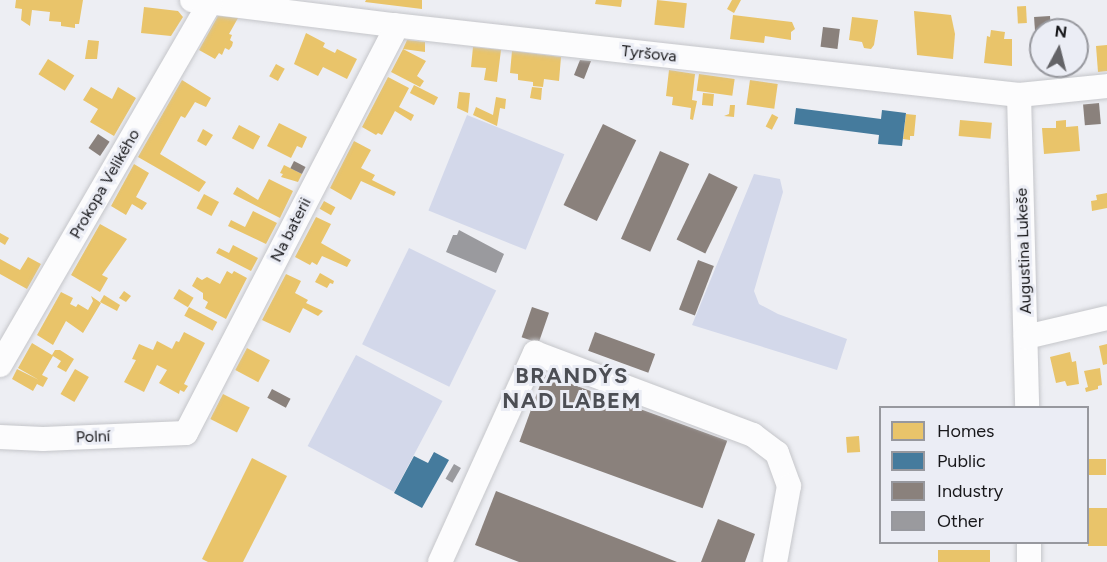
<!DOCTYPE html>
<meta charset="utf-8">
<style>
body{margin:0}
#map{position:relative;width:1107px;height:562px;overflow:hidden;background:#edeef3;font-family:Figtree,sans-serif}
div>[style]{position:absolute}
.green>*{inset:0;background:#d3d8ea;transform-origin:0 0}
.homes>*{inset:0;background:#e9c46a;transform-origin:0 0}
.public>*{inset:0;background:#457b9d}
.industry>*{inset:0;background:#8a817c;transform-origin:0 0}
.building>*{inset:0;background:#9a9a9e;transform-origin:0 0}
.roads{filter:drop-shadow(0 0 2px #c5c6ca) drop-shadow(0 0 2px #c5c6ca)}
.minor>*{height:24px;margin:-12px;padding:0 12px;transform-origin:12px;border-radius:12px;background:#fcfcfd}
span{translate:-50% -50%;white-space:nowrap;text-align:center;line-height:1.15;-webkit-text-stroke:6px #ebedf5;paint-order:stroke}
.street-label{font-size:16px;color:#18181b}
.district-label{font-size:22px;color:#4c4e54;font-weight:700;letter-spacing:1.5px}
.legend{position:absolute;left:879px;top:406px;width:210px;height:138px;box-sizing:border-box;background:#ebedf5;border:2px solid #97989e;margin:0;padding:8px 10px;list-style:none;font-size:18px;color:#18181b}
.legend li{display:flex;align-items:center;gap:12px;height:30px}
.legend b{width:30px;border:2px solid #97989e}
.north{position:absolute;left:1029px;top:18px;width:60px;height:60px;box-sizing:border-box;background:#ebedf5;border:2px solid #97989e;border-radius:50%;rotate:7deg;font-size:16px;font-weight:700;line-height:24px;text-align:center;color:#18181b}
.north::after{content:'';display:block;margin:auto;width:21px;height:27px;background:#636367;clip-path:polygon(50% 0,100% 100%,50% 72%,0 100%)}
</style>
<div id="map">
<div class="green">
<i style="left:467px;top:115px;width:105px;height:103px;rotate:22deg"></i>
<i style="clip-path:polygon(754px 174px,780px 179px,783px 192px,754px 291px,759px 304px,778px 314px,847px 339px,837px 370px,692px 325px)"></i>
<i style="left:409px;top:248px;width:97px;height:107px;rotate:26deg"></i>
<i style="left:356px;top:355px;width:98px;height:103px;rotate:28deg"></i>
</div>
<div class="homes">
<i style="clip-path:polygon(16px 0,83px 0,79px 24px,75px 24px,75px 28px,61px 26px,61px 22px,49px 21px,50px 12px,32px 10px,30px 26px,21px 20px,22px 9px,15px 8px)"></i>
<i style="clip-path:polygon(366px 0,422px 0,422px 9px,365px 2px)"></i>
<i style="clip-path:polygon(596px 0,622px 0,621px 7px,595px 4px)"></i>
<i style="left:657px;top:0;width:30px;height:25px;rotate:6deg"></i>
<i style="clip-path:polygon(732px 0,741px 0,734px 13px,727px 9px)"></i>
<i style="left:1026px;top:6px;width:17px;height:9px;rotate:87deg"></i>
<i style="clip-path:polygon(144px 7px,178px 11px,183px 17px,171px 36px,141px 33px)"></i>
<i style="clip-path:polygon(914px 11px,951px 15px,955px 34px,953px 59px,917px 55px)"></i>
<i style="clip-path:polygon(733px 15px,792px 22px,795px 29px,791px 32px,791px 40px,765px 36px,764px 43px,730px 39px)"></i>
<i style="clip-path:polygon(218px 16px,238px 18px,229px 34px,232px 35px,230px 40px,233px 42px,232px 46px,229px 50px,225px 48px,222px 55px,219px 53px,215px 59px,199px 50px)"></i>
<i style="clip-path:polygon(852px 17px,878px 20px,874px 45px,871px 49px,864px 48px,862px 42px,849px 40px)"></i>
<i style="clip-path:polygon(991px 30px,1005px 32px,1004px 39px,1012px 39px,1012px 66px,984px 63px,987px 36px,990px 37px)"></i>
<i style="clip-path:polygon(306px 33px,325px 43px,323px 47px,335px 53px,337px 49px,357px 59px,347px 79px,323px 67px,318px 76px,294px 64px)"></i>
<i style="clip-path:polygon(1037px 36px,1041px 36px,1041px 61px,1039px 61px)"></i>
<i style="clip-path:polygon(88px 40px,99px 41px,97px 59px,85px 59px)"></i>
<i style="clip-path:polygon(407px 40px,425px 42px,425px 52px,403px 49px)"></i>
<i style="clip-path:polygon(1107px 45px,1107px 71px,1098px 72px,1096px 46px)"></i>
<i style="clip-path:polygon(473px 47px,501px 50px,497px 82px,484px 80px,486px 68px,471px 67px)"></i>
<i style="clip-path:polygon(403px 49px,426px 61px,417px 76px,424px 81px,420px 87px,391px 72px)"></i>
<i style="clip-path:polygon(512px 51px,561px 57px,559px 81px,544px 79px,543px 87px,533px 86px,533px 82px,518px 80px,518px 74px,510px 73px)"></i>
<i style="left:48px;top:59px;width:31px;height:18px;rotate:32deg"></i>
<i style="left:276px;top:64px;width:10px;height:14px;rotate:29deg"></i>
<i style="clip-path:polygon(669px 70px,695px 74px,692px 100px,697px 101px,693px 120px,690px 119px,691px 108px,672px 105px,673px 97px,666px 96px)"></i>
<i style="left:699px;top:74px;width:36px;height:17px;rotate:8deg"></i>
<i style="clip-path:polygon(388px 77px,409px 88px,399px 107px,414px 115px,411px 121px,395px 111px,382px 135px,378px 133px,376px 135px,362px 127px)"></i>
<i style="clip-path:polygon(182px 80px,211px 98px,206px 107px,195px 102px,185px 118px,181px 116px,160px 154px,206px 182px,199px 192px,138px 157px)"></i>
<i style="left:750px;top:80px;width:28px;height:25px;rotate:8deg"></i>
<i style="left:414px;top:85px;width:27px;height:9px;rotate:27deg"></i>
<i style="clip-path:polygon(91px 87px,112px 99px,118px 87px,136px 98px,114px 136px,90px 122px,98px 109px,83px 100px)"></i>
<i style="clip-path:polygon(532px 87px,542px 88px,541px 100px,530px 98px)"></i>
<i style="clip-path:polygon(459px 92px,470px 93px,468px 113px,457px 108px)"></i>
<i style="left:703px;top:93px;width:11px;height:12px;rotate:5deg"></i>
<i style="clip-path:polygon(496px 97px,506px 99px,505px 109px,500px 108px,497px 126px,473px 115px,476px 107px,493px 115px)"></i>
<i style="clip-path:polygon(730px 105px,735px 105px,734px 117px,724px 116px,729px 114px)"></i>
<i style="left:772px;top:114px;width:7px;height:14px;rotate:27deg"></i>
<i style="clip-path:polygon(906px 114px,916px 115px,914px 136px,910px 136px,910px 140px,903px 139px)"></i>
<i style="left:960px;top:120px;width:32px;height:16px;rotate:5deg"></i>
<i style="clip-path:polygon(1066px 120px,1066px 127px,1078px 126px,1080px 151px,1044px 154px,1042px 128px,1056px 128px,1056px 121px)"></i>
<i style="clip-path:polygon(279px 123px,307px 137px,302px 148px,297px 146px,291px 158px,267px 146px)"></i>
<i style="left:239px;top:125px;width:24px;height:15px;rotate:28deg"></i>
<i style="clip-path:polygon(203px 129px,213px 135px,206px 146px,197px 141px)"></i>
<i style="clip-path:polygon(354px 141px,371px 150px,361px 168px,375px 175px,372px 180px,396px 192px,394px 196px,361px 181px,351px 200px,330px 188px)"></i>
<i style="clip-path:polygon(134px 164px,149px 173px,136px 197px,147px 203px,142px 210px,132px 204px,126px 215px,111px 206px)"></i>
<i style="clip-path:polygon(284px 165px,302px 174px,298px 182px,281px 177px,283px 174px,280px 173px)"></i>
<i style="clip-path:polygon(269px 179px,293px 191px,280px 218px,233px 194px,237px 187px,258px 200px)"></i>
<i style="clip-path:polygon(1107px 193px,1107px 208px,1092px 211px,1091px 201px,1097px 200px,1096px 195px)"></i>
<i style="left:204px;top:194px;width:17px;height:16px;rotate:28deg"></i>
<i style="left:324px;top:201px;width:13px;height:9px;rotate:29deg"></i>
<i style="clip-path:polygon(253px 211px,277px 223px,266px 244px,228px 226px,231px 220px,245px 227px)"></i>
<i style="clip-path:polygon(316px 217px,331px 224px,321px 243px,351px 260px,347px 267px,322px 256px,317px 265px,312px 262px,310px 265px,295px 257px)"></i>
<i style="clip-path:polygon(100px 224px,127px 239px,102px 275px,108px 278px,100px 292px,71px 275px)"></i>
<i style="clip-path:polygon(0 233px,9px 238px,5px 245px,0 242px)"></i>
<i style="clip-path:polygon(233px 245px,258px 258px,251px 271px,216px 253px,219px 248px,229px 253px)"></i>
<i style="clip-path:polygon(28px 257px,41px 264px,27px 289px,0 274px,0 259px,20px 270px)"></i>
<i style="clip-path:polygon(227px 271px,232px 274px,234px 271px,247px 278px,226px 319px,205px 308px,208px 302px,203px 299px,203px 293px,192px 286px,197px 277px,202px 280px,207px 277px,220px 284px)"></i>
<i style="clip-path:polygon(320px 273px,334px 281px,333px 284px,330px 283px,327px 288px,315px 282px)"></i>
<i style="clip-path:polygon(286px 274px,301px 281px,295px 293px,308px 300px,306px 303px,323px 311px,318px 316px,303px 308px,290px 333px,262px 320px)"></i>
<i style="left:179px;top:289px;width:17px;height:11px;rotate:31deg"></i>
<i style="clip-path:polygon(124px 291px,131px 296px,126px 302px,119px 298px)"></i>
<i style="clip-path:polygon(61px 292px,73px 298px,70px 304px,76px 307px,78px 304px,88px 310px,93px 301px,91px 296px,101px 303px,83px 333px,66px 321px,53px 345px,37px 335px)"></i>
<i style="clip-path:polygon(104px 295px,120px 305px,117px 311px,100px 302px)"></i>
<i style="left:189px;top:307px;width:32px;height:10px;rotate:28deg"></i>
<i style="clip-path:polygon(184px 332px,205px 343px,184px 384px,188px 386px,184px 392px,180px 390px,179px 394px,159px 383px,167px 370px,157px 365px,144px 392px,124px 382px,136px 360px,132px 359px,139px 344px,153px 350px,157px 341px,172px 349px,176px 341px,179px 342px)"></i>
<i style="clip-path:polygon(32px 343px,52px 355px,55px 350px,60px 350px,74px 359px,66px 372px,57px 367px,61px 361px,53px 356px,42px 375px,48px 378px,43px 387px,37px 384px,33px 391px,12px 379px,17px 369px,39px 380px,18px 368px)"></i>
<i style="clip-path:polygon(1107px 344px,1107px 364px,1103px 365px,1099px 346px)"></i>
<i style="left:247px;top:348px;width:26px;height:25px;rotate:28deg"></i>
<i style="clip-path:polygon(1070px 352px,1072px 362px,1076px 361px,1079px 384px,1067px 386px,1065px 381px,1056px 383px,1050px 357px)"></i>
<i style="clip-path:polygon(1100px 368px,1102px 385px,1098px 386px,1098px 389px,1086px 392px,1085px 388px,1088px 387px,1084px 371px)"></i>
<i style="left:75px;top:369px;width:16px;height:29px;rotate:30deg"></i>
<i style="left:223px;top:394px;width:30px;height:28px;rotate:27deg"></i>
<i style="left:859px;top:436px;width:16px;height:13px;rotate:86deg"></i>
<i style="clip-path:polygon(252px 458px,287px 476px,243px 562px,208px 562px,202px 559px)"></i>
<i style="left:1106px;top:459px;width:16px;height:18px;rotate:90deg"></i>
<i style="left:1107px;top:508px;width:38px;height:19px;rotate:90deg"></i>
<i style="left:990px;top:550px;width:12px;height:52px;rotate:90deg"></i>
</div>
<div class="public">
<i style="clip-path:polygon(796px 108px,881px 119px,882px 110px,906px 113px,902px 146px,878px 144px,879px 135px,794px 124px)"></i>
<i style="clip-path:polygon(434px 452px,449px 460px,422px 508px,394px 493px,414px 456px,428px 463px)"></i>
</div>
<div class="industry">
<i style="left:1050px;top:16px;width:13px;height:16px;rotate:86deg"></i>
<i style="left:823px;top:27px;width:17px;height:20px;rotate:7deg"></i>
<i style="clip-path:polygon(580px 60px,591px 61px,584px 79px,574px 75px)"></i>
<i style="left:1099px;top:103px;width:21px;height:16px;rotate:85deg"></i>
<i style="left:603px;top:124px;width:37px;height:90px;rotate:26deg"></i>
<i style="left:98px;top:134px;width:14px;height:17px;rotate:34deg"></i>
<i style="left:660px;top:151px;width:32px;height:96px;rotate:24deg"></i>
<i style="left:294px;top:161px;width:13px;height:8px;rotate:27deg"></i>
<i style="left:709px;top:173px;width:32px;height:74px;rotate:26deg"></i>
<i style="left:698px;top:260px;width:17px;height:53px;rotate:21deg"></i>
<i style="left:532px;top:307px;width:18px;height:32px;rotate:19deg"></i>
<i style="left:595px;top:332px;width:64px;height:20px;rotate:20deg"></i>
<i style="left:544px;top:374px;width:195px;height:72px;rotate:20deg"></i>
<i style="left:272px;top:389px;width:21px;height:10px;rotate:28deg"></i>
<i style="clip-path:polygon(496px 491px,637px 546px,677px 562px,519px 562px,475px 545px)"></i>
<i style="clip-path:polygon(718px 519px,755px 534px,745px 562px,701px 562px)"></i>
</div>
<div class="building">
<i style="clip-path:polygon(459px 230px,504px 254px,496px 273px,446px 252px,453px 235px,457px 235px)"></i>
<i style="left:454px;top:464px;width:8px;height:17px;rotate:30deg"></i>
</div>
<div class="roads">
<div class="minor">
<i style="left:192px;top:0;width:203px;rotate:7.1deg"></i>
<i style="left:393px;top:25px;width:630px;rotate:6.38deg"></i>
<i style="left:1019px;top:95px;width:88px;rotate:-5.8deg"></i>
<i style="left:1019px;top:95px;width:313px;rotate:88.5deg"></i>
<i style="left:1026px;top:337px;width:83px;rotate:-13.2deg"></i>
<i style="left:0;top:365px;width:419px;rotate:-59.9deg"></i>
<i style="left:0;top:437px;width:43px;rotate:2.7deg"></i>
<i style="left:43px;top:439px;width:143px;rotate:-2.4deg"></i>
<i style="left:186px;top:433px;width:448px;rotate:-62.6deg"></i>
<i style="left:392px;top:35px;width:10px;rotate:-84deg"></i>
<i style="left:1029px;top:542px;width:20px;rotate:90deg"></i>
<i style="left:440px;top:562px;width:230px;rotate:-65.6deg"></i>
<i style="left:535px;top:353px;width:233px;rotate:20.6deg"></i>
<i style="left:753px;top:435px;width:30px;rotate:37deg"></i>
<i style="left:777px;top:453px;width:35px;rotate:70deg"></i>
<i style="left:789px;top:486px;width:77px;rotate:100.4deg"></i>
</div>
</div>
<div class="street-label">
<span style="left:649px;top:54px;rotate:6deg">Tyršova</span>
<span style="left:105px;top:184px;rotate:-60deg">Prokopa Velikého</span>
<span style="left:291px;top:230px;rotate:-63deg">Na baterii</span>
<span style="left:1024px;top:251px;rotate:-92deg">Augustina Lukeše</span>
<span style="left:93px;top:437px;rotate:-2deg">Polní</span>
</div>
<div class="district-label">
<span style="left:572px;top:388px">BRANDÝS<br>NAD LABEM</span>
</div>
<ul class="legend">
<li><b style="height:16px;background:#e9c46a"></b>Homes</li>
<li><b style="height:16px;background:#457b9d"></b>Public</li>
<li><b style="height:16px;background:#8a817c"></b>Industry</li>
<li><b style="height:16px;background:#9a9a9e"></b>Other</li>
</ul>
<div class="north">N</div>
</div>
